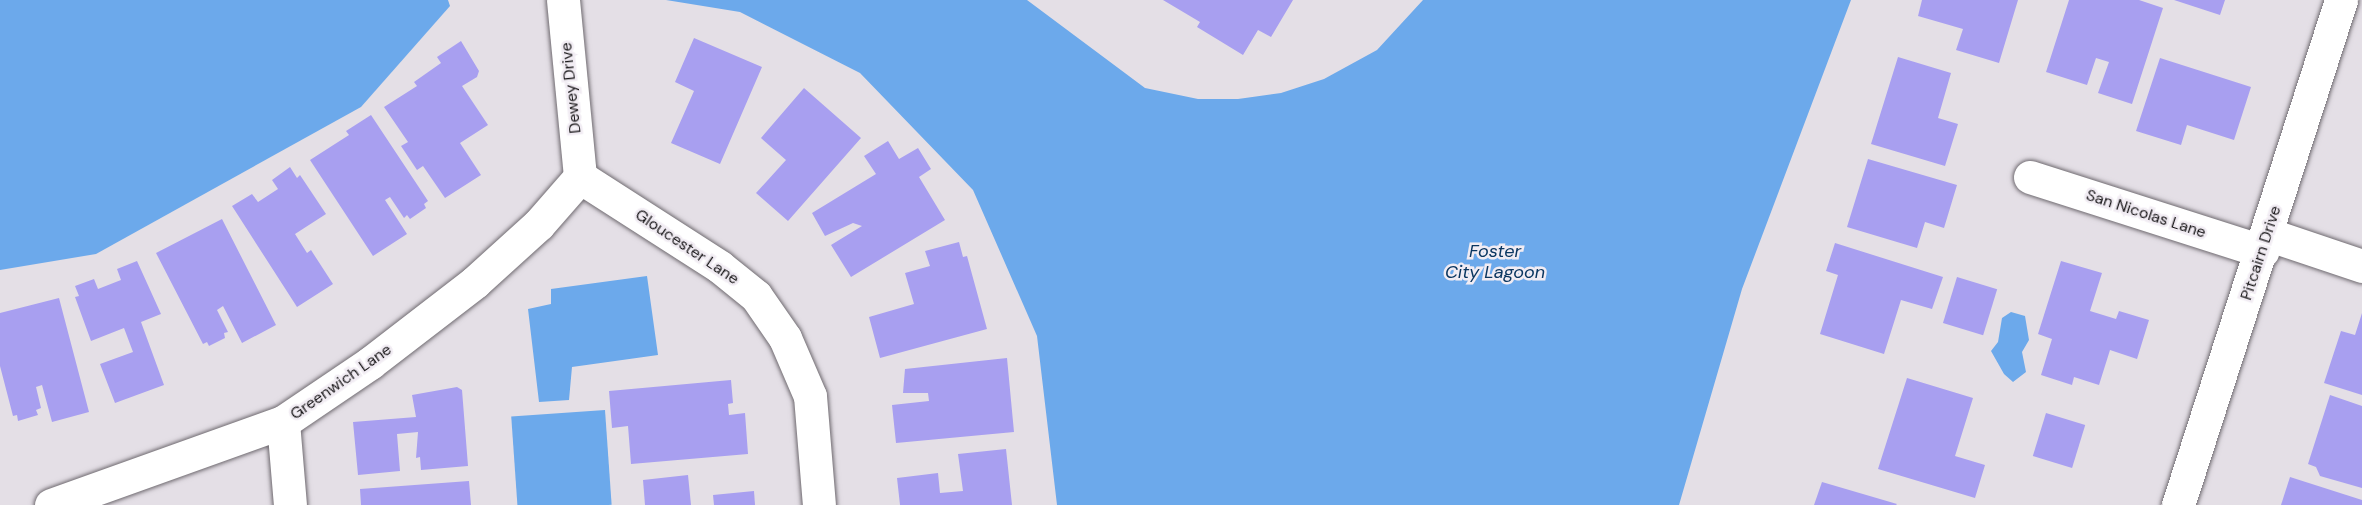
<!DOCTYPE html>
<style>
body{margin:0}
#map{position:relative;width:2362px;height:505px;overflow:hidden;background:#e4dfe6;font-family:"DM Sans",sans-serif}
div>[style]{position:absolute}
.water>*{inset:0;background:#6ca9eb;transform-origin:0 0}
.building>*{inset:0;background:#a89ff0;transform-origin:0 0}
.roads{filter:drop-shadow(0 0 2px #6f6a70) drop-shadow(0 0 2px #6f6a70)}
.minor>*{height:33px;margin:-16.5px;padding:0 16.5px;transform-origin:16.5px;border-radius:16.5px;background:#fff}
span{translate:-50% -50%;white-space:nowrap;text-align:center;line-height:1.15;-webkit-text-stroke:5px #f1ecf3;paint-order:stroke}
.street-label{font-size:16px;color:#171517}
.water-label{font-size:18px;color:#0a3660;font-style:italic}
</style>
<div id="map">
<div class="water">
<i style="clip-path:polygon(0 0,448px 0,450px 6px,361px 107px,96px 254px,0 270px)"></i>
<i style="clip-path:polygon(666px 0,1027px 0,1145px 88px,1198px 99px,1238px 99px,1281px 93px,1324px 79px,1377px 50px,1423px 0,1851px 0,1742px 289px,1679px 505px,1057px 505px,1037px 336px,973px 190px,860px 73px,740px 12px)"></i>
<i style="clip-path:polygon(647px 276px,658px 355px,572px 367px,569px 400px,539px 402px,528px 309px,551px 304px,551px 289px)"></i>
<i style="clip-path:polygon(2011px 312px,2025px 316px,2029px 340px,2022px 352px,2026px 372px,2013px 382px,2004px 374px,1991px 351px,1998px 342px,2002px 318px)"></i>
<i style="left:605px;top:410px;width:95px;height:94px;rotate:86deg"></i>
</div>
<div class="building">
<i style="clip-path:polygon(1163px 0,1293px 0,1271px 37px,1258px 30px,1243px 55px,1197px 27px,1200px 22px)"></i>
<i style="clip-path:polygon(1922px 0,2018px 0,1999px 63px,1956px 50px,1963px 29px,1918px 16px)"></i>
<i style="clip-path:polygon(2069px 0,2139px 0,2163px 8px,2132px 104px,2098px 93px,2109px 62px,2096px 58px,2087px 85px,2046px 72px)"></i>
<i style="clip-path:polygon(2174px 0,2225px 0,2220px 15px)"></i>
<i style="clip-path:polygon(694px 38px,762px 67px,720px 164px,671px 143px,694px 91px,675px 82px)"></i>
<i style="clip-path:polygon(461px 41px,479px 71px,477px 77px,462px 86px,488px 125px,460px 143px,481px 175px,445px 198px,423px 166px,417px 170px,401px 146px,408px 142px,384px 107px,417px 86px,414px 82px,441px 63px,437px 57px)"></i>
<i style="clip-path:polygon(1898px 57px,1951px 73px,1938px 118px,1958px 124px,1945px 166px,1871px 144px)"></i>
<i style="clip-path:polygon(2160px 58px,2251px 87px,2234px 140px,2187px 125px,2181px 145px,2136px 131px)"></i>
<i style="clip-path:polygon(804px 88px,861px 138px,788px 221px,756px 193px,786px 160px,761px 138px)"></i>
<i style="clip-path:polygon(371px 115px,428px 201px,424px 204px,426px 208px,410px 219px,407px 215px,404px 218px,390px 197px,385px 200px,407px 234px,373px 256px,310px 160px,349px 135px,346px 131px)"></i>
<i style="clip-path:polygon(888px 141px,899px 159px,918px 148px,931px 169px,919px 177px,945px 220px,851px 277px,831px 245px,862px 226px,853px 223px,825px 236px,812px 213px,876px 174px,864px 156px)"></i>
<i style="clip-path:polygon(1868px 159px,1957px 185px,1944px 228px,1925px 222px,1917px 248px,1847px 227px)"></i>
<i style="clip-path:polygon(290px 167px,297px 178px,300px 175px,326px 214px,295px 234px,307px 253px,311px 250px,333px 284px,297px 307px,232px 206px,252px 194px,258px 202px,278px 189px,272px 180px)"></i>
<i style="clip-path:polygon(222px 219px,276px 325px,242px 343px,223px 306px,217px 310px,228px 332px,224px 333px,225px 338px,209px 346px,207px 342px,203px 344px,156px 253px)"></i>
<i style="clip-path:polygon(959px 242px,963px 257px,967px 256px,987px 329px,880px 358px,869px 317px,914px 304px,905px 273px,930px 266px,925px 251px)"></i>
<i style="clip-path:polygon(1835px 243px,1943px 277px,1932px 309px,1901px 300px,1884px 354px,1820px 334px,1838px 275px,1826px 271px)"></i>
<i style="clip-path:polygon(137px 261px,161px 314px,141px 322px,164px 385px,115px 403px,100px 364px,133px 352px,124px 328px,91px 341px,75px 297px,79px 296px,75px 286px,94px 279px,98px 289px,121px 280px,117px 269px)"></i>
<i style="clip-path:polygon(2061px 261px,2102px 273px,2090px 311px,2116px 319px,2119px 311px,2149px 320px,2137px 359px,2110px 350px,2099px 385px,2074px 377px,2072px 385px,2041px 375px,2052px 339px,2038px 334px)"></i>
<i style="left:1957px;top:277px;width:42px;height:48px;rotate:17deg"></i>
<i style="clip-path:polygon(59px 298px,89px 412px,52px 422px,42px 385px,36px 387px,41px 408px,36px 410px,38px 415px,18px 421px,17px 415px,13px 416px,0 366px,0 313px)"></i>
<i style="clip-path:polygon(2362px 313px,2362px 395px,2324px 383px,2341px 331px,2355px 335px)"></i>
<i style="clip-path:polygon(1007px 358px,1014px 432px,896px 443px,892px 405px,929px 401px,928px 393px,903px 393px,905px 369px)"></i>
<i style="clip-path:polygon(1907px 378px,1973px 398px,1955px 456px,1985px 465px,1975px 498px,1878px 469px)"></i>
<i style="clip-path:polygon(731px 380px,733px 403px,728px 404px,729px 415px,745px 413px,748px 454px,631px 464px,628px 426px,612px 428px,609px 391px)"></i>
<i style="clip-path:polygon(457px 387px,462px 390px,468px 466px,421px 470px,420px 457px,416px 458px,418px 432px,397px 434px,400px 471px,358px 475px,353px 422px,416px 417px,412px 395px)"></i>
<i style="clip-path:polygon(2330px 395px,2362px 406px,2362px 488px,2320px 476px,2316px 467px,2308px 464px)"></i>
<i style="left:2046px;top:413px;width:41px;height:45px;rotate:17deg"></i>
<i style="clip-path:polygon(1006px 449px,1012px 505px,900px 505px,897px 478px,938px 473px,940px 493px,963px 491px,958px 454px)"></i>
<i style="clip-path:polygon(688px 475px,691px 505px,645px 505px,643px 480px)"></i>
<i style="clip-path:polygon(2290px 477px,2362px 500px,2362px 505px,2281px 505px)"></i>
<i style="clip-path:polygon(469px 481px,471px 505px,361px 505px,360px 489px)"></i>
<i style="clip-path:polygon(1822px 482px,1897px 504px,1896px 505px,1814px 505px)"></i>
<i style="clip-path:polygon(754px 491px,755px 505px,714px 505px,713px 495px)"></i>
</div>
<div class="roads">
<div class="minor">
<i style="left:563px;top:0;width:178px;rotate:84.5deg"></i>
<i style="left:580px;top:177px;width:166px;rotate:32.7deg"></i>
<i style="left:720px;top:267px;width:46px;rotate:38.9deg"></i>
<i style="left:756px;top:296px;width:51px;rotate:55.4deg"></i>
<i style="left:785px;top:338px;width:63px;rotate:66.7deg"></i>
<i style="left:810px;top:396px;width:109px;rotate:85.3deg"></i>
<i style="left:2030px;top:177px;width:244px;rotate:17.7deg"></i>
<i style="left:2267px;top:234px;width:100px;rotate:18.6deg"></i>
<i style="left:283px;top:422px;width:83px;rotate:85.2deg"></i>
<i style="left:51px;top:505px;width:246px;rotate:-19.7deg"></i>
<i style="left:283px;top:422px;width:105px;rotate:-34.1deg"></i>
<i style="left:370px;top:363px;width:133px;rotate:-37.6deg"></i>
<i style="left:475px;top:282px;width:86px;rotate:-42.2deg"></i>
<i style="left:539px;top:224px;width:62px;rotate:-48.9deg"></i>
<i style="left:2178px;top:505px;width:531px;rotate:-72.11deg"></i>
</div>
</div>
<div class="street-label">
<span style="left:571px;top:88px;rotate:-96deg">Dewey Drive</span>
<span style="left:2146px;top:214px;rotate:18deg">San Nicolas Lane</span>
<span style="left:687px;top:247px;rotate:34deg">Gloucester Lane</span>
<span style="left:2261px;top:253px;rotate:-72deg">Pitcairn Drive</span>
<span style="left:341px;top:382px;rotate:-35deg">Greenwich Lane</span>
</div>
<div class="water-label">
<span style="left:1495px;top:262px">Foster<br>City Lagoon</span>
</div>
</div>
